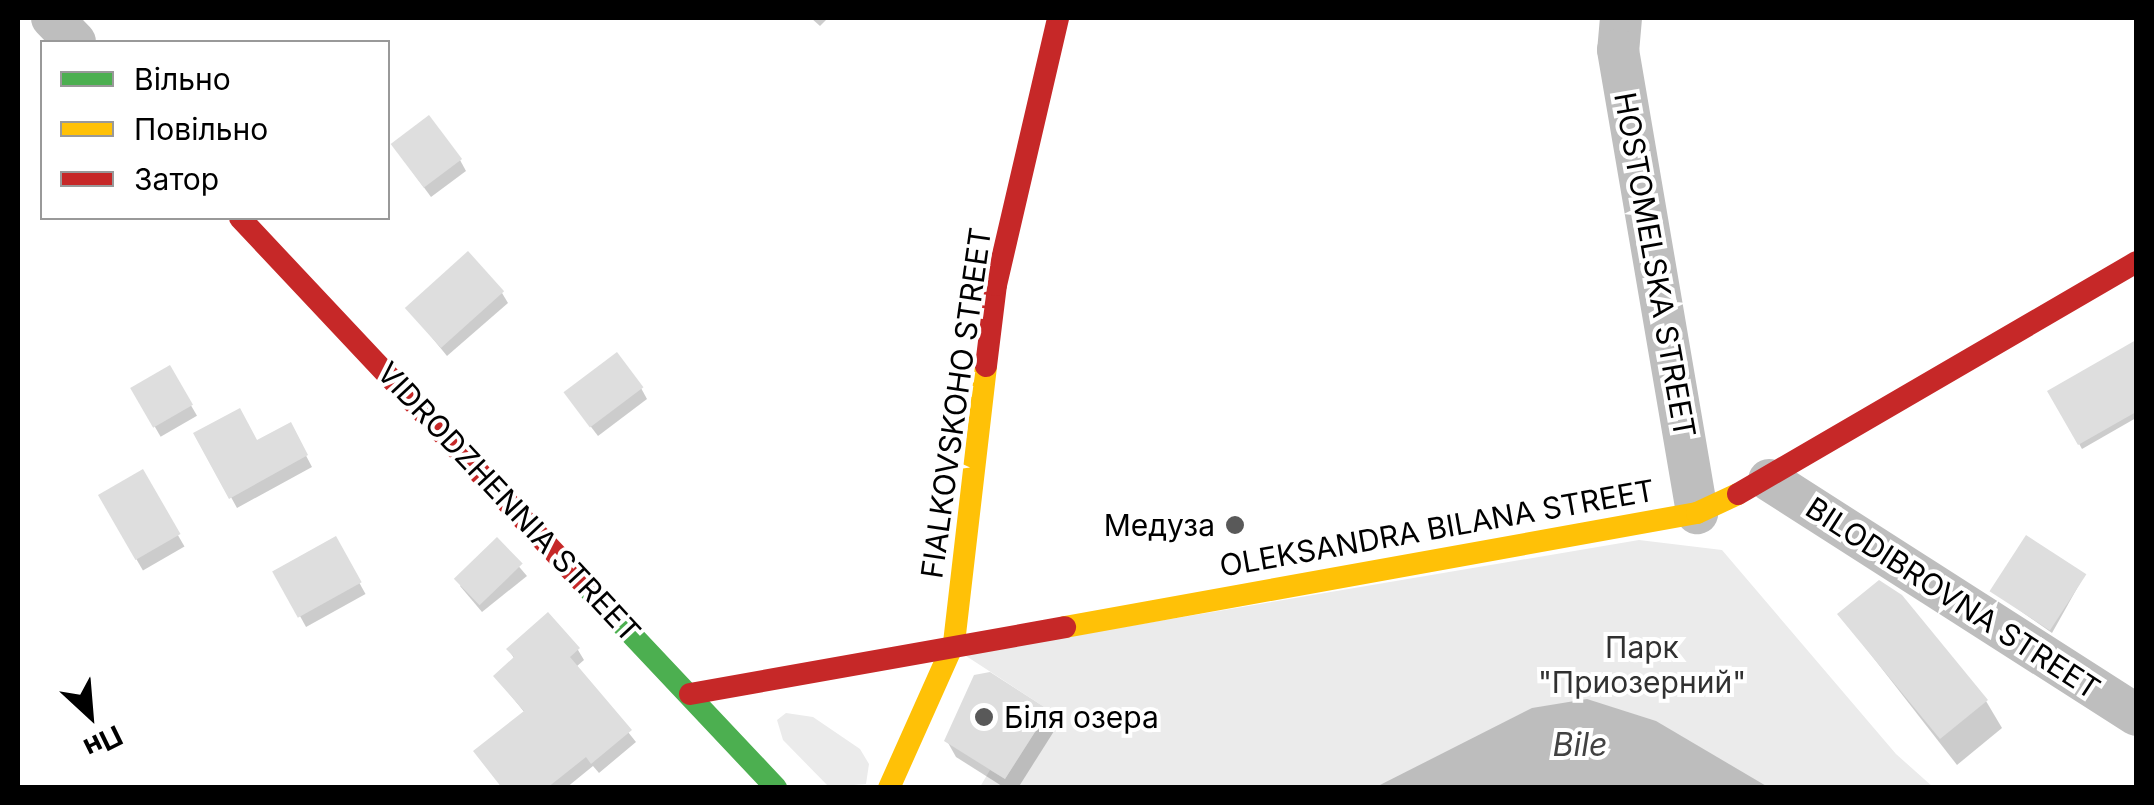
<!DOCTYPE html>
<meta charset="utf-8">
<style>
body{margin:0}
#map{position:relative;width:2154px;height:805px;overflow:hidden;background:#fff;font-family:Inter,sans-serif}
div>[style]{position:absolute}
.green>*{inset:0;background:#ebebeb}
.water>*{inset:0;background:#bdbdbd}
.shadow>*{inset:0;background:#0003;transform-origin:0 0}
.building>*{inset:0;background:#dedede;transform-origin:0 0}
.street>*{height:42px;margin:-21px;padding:0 21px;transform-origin:21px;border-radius:21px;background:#bebebe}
.fast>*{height:22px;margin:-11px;padding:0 11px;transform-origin:11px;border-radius:11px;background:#4caf50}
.slow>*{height:22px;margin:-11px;padding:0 11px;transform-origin:11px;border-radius:11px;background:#ffc107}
.jam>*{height:22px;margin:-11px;padding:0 11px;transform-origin:11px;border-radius:11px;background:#c62828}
.dots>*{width:28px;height:28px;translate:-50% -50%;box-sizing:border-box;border:5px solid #fff;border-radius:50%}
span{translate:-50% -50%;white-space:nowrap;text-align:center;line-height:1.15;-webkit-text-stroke:8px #fff;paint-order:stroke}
.street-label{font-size:30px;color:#000}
.poi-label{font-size:30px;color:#000}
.right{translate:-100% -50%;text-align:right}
.left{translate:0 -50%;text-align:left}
.park-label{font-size:30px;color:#313131}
.water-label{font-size:32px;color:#424242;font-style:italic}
.frame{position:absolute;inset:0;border:20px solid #000;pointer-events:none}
.legend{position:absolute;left:40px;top:40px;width:350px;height:180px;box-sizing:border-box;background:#fff;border:2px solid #999;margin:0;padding:12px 18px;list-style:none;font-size:30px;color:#000}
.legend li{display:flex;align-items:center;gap:20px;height:50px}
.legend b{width:50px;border:2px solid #999}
.north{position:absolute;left:40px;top:665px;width:100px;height:100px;-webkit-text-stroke:8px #fff;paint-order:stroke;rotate:154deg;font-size:28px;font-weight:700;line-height:40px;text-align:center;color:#000}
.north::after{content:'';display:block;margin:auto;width:35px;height:45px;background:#000;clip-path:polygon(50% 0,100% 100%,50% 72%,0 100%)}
</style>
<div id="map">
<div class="green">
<i style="clip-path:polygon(1639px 540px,1722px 550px,1896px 754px,1933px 787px,980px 787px,990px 770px,1005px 779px,1049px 710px,963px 654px)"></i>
<i style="clip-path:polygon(786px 713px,813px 717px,860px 749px,869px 764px,866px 784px,829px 787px,783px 740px,777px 720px)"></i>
</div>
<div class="water">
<i style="clip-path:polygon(1587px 699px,1656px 721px,1768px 787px,1376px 787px,1532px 708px)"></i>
</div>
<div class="shadow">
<i style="clip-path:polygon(811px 18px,828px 18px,820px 26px)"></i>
<i style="clip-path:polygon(400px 155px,460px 160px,466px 171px,431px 197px)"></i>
<i style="clip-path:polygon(502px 293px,508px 303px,447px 356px,407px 307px)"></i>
<i style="clip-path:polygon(2136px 343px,2136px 418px,2082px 449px,2050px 392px)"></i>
<i style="left:170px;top:369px;width:54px;height:42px;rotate:60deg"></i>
<i style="clip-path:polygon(641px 388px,647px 399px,598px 436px,572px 402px)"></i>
<i style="clip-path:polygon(290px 425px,312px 467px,237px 508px,196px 434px,257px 443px)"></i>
<i style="left:142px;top:473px;width:85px;height:48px;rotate:60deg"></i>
<i style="left:335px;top:539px;width:63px;height:68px;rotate:61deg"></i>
<i style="clip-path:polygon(497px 541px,527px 576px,482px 612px,460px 586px)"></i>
<i style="clip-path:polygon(2084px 576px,2052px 633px,1992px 591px)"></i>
<i style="clip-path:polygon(1840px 615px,1986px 701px,2002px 728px,1957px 765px)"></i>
<i style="clip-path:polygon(509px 650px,578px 650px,584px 660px,576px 667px,636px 742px,599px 773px,593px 766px,566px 788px,503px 788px,525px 713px,496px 677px,515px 660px)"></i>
<i style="clip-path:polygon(1047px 712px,1056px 728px,1018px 788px,1005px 788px,956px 757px,947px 741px)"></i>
</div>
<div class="building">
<i style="left:429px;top:115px;width:55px;height:48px;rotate:53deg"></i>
<i style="left:468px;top:251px;width:54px;height:85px;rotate:48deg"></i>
<i style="clip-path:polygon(2136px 340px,2136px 412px,2078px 445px,2047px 391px)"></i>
<i style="left:617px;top:352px;width:44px;height:67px;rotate:53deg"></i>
<i style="left:170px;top:365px;width:46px;height:46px;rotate:60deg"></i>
<i style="clip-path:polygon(240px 408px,257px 440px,291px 422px,308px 455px,229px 499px,193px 433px)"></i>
<i style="left:143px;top:469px;width:75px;height:52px;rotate:60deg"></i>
<i style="left:2026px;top:535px;width:72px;height:67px;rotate:33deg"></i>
<i style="left:336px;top:536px;width:53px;height:73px;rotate:61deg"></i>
<i style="left:497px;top:537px;width:37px;height:60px;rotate:46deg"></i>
<i style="clip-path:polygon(1879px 580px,1902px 595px,1988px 700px,1940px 739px,1837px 614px)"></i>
<i style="clip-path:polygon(548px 612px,580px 648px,570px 657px,632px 730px,591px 764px,586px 757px,547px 788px,502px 788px,473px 751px,524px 711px,493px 676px,514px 657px,506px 649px)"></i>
<i style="clip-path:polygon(990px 672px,1049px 710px,1005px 779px,944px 741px,974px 675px)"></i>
</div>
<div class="street">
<i style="left:52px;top:18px;width:33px;rotate:46deg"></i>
<i style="left:1621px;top:18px;width:32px;rotate:95deg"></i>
<i style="left:1618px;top:50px;width:470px;rotate:80.3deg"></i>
<i style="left:1769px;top:480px;width:436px;rotate:32.6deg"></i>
</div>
<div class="fast">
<i style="left:584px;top:584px;width:280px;rotate:46.7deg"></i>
</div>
<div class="slow">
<i style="left:1065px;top:627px;width:642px;rotate:-10.23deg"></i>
<i style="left:1697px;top:513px;width:45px;rotate:-24.9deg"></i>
<i style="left:889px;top:788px;width:159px;rotate:-65.9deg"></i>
<i style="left:954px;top:643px;width:279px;rotate:-83.4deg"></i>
</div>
<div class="jam">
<i style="left:240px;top:218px;width:502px;rotate:46.77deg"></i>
<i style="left:986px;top:366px;width:82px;rotate:-83deg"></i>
<i style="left:996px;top:285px;width:274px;rotate:-76.9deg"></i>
<i style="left:1738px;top:494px;width:461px;rotate:-30.2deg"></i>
<i style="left:690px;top:694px;width:381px;rotate:-10.1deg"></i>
</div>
<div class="dots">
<i style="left:1235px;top:525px;background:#595959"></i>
<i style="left:984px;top:717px;background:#595959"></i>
</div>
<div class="street-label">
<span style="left:1655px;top:265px;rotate:80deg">HOSTOMELSKA STREET</span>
<span style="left:956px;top:403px;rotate:-82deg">FIALKOVSKOHO STREET</span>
<span style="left:509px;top:502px;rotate:47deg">VIDRODZHENNIA STREET</span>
<span style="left:1437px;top:528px;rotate:-10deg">OLEKSANDRA BILANA STREET</span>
<span style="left:1953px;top:598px;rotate:33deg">BILODIBROVNA STREET</span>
</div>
<div class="poi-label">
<span class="right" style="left:1215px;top:525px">Медуза</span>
<span class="left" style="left:1004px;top:717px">Біля озера</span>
</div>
<div class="park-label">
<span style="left:1642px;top:664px">Парк<br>"Приозерний"</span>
</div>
<div class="water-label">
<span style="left:1580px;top:745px">Bile</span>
</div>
<div class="frame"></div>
<ul class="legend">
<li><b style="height:12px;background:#4caf50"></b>Вільно</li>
<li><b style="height:12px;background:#ffc107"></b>Повільно</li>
<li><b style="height:12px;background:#c62828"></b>Затор</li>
</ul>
<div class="north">Пн</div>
</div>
